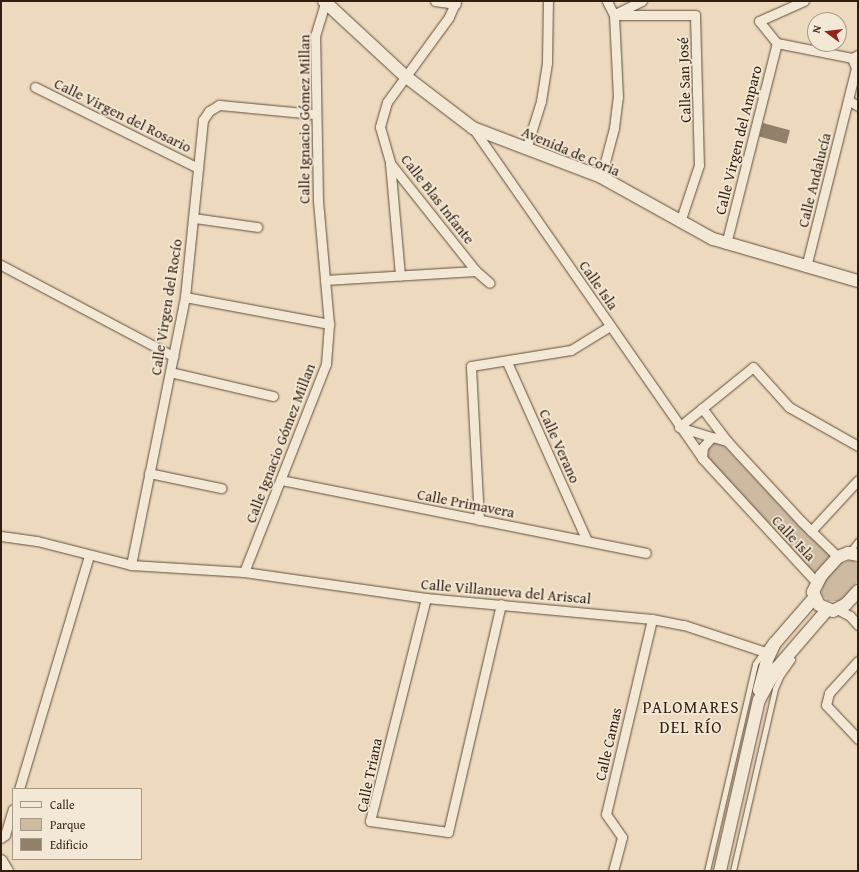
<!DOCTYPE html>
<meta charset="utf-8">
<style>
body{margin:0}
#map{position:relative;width:859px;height:872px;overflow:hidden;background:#eddabe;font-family:"Gentium Book Plus",serif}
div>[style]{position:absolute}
.green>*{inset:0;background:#cdbaa1}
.building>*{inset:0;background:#93806b;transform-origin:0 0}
.roads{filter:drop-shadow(0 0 1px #614d3c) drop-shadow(0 0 1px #614d3c)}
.lane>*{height:4.5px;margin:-2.25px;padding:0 2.25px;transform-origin:2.25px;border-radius:2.25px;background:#f3e7d5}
.street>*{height:9px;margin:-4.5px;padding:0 4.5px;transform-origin:4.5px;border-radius:4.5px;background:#f3e7d5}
.secondary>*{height:12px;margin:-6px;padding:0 6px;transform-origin:6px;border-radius:6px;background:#f3e7d5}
span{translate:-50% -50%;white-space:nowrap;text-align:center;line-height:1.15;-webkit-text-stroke:3.5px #f3e7d5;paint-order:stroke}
.street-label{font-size:15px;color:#321e11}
.quarter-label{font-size:17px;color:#321e11;letter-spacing:1px}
.frame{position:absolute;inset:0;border:2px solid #321e11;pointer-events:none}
.legend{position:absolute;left:12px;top:788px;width:130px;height:72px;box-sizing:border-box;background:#f3e7d5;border:1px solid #a69787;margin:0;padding:5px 7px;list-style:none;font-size:12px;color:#321e11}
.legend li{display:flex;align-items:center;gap:8px;height:20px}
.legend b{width:20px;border:1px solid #a69787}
.north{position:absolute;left:807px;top:12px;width:40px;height:40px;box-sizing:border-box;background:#f3e7d5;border:1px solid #a69787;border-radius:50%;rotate:285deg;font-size:11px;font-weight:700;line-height:16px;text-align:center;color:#321e11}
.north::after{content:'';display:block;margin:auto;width:14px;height:18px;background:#8f2418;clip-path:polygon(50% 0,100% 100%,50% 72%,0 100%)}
</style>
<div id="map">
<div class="green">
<i style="clip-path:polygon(715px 442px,725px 447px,797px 524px,830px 554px,831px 558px,821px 566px,816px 576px,708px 459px,708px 446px)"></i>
<i style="clip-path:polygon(852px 560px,858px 564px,858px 580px,846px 596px,838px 601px,828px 601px,822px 595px,822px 585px,837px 565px)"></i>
</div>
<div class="building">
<i style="left:763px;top:123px;width:28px;height:14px;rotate:15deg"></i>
</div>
<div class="roads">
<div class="lane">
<i style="left:849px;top:552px;width:14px;rotate:-51deg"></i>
<i style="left:707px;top:871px;width:212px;rotate:-76.9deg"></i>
<i style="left:755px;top:664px;width:29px;rotate:-55deg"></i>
<i style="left:733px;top:871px;width:187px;rotate:-77deg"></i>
<i style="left:775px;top:689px;width:13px;rotate:-67deg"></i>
<i style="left:780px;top:677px;width:21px;rotate:-55deg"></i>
</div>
<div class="street">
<i style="left:435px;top:1px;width:21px;rotate:8deg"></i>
<i style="left:456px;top:1px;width:17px;rotate:114deg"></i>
<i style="left:449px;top:17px;width:105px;rotate:126.1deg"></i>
<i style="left:387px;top:102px;width:26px;rotate:106deg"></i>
<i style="left:380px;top:127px;width:37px;rotate:74deg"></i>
<i style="left:390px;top:163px;width:138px;rotate:51.5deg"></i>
<i style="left:804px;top:1px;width:49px;rotate:156deg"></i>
<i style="left:759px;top:21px;width:28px;rotate:51deg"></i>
<i style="left:777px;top:43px;width:76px;rotate:11.3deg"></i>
<i style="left:852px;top:58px;width:7px;rotate:-27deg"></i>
<i style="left:615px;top:14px;width:30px;rotate:-26deg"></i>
<i style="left:614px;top:15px;width:81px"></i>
<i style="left:695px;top:15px;width:150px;rotate:88.5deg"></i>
<i style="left:699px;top:165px;width:60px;rotate:108.4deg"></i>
<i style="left:35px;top:87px;width:182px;rotate:26.4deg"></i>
<i style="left:848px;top:100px;width:12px;rotate:31deg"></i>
<i style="left:473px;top:128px;width:402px;rotate:55.2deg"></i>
<i style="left:526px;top:149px;width:50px;rotate:-72.6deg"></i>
<i style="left:541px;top:101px;width:39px;rotate:-81deg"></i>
<i style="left:547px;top:62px;width:61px;rotate:-89.1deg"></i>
<i style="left:390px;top:163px;width:113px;rotate:84.9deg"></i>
<i style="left:601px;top:177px;width:51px;rotate:-75.1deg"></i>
<i style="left:614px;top:128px;width:31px;rotate:-83deg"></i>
<i style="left:618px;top:97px;width:82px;rotate:-92.8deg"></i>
<i style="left:614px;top:15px;width:16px;rotate:-117deg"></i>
<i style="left:194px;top:218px;width:64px;rotate:8.1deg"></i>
<i style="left:726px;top:244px;width:207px;rotate:-75.8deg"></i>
<i style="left:1px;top:265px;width:195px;rotate:27.9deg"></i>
<i style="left:806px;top:267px;width:205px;rotate:-75.9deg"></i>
<i style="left:856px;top:68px;width:11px;rotate:-112deg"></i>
<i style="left:325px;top:280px;width:151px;rotate:-3.4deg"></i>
<i style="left:476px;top:271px;width:18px;rotate:41deg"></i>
<i style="left:185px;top:297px;width:147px;rotate:10.6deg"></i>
<i style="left:507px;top:362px;width:196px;rotate:65.9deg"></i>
<i style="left:170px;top:372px;width:106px;rotate:13.1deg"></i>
<i style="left:702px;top:408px;width:41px;rotate:52.9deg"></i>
<i style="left:679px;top:427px;width:95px;rotate:-39deg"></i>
<i style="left:753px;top:367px;width:54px;rotate:48deg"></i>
<i style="left:789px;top:407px;width:79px;rotate:29.5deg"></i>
<i style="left:679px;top:427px;width:34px;rotate:17deg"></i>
<i style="left:149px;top:473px;width:74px;rotate:11.8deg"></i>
<i style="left:281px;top:480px;width:372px;rotate:11.3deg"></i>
<i style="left:479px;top:520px;width:154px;rotate:-93deg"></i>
<i style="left:471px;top:366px;width:101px;rotate:-9.1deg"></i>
<i style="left:571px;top:350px;width:46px;rotate:-31.6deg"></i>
<i style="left:811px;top:531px;width:69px;rotate:-47.3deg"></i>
<i style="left:1px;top:536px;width:36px;rotate:8deg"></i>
<i style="left:37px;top:541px;width:97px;rotate:14.3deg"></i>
<i style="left:131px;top:565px;width:113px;rotate:3.5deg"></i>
<i style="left:244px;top:572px;width:184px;rotate:8.1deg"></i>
<i style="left:426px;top:598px;width:227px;rotate:5.3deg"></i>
<i style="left:652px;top:619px;width:33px;rotate:11deg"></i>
<i style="left:684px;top:625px;width:82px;rotate:18.4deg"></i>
<i style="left:131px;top:565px;width:273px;rotate:-78.6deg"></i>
<i style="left:185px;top:297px;width:178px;rotate:-84.2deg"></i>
<i style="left:203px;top:120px;width:11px;rotate:-56deg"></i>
<i style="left:209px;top:111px;width:12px;rotate:-31deg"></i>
<i style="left:219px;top:105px;width:96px;rotate:5.4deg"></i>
<i style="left:244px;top:572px;width:224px;rotate:-68.5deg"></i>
<i style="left:326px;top:364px;width:40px;rotate:-85.7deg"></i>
<i style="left:329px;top:324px;width:123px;rotate:-95.1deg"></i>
<i style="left:318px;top:201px;width:165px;rotate:-91deg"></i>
<i style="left:315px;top:36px;width:34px;rotate:-73deg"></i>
<i style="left:817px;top:583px;width:170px;rotate:-132.6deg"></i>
<i style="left:702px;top:458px;width:11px;rotate:-85deg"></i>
<i style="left:703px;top:447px;width:13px;rotate:-48deg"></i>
<i style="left:712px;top:437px;width:16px;rotate:15deg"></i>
<i style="left:727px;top:441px;width:110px;rotate:47.2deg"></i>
<i style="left:802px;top:522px;width:50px;rotate:44.2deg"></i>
<i style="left:426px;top:598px;width:230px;rotate:104.1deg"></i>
<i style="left:370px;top:821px;width:79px;rotate:8deg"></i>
<i style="left:448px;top:832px;width:234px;rotate:-76.9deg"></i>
<i style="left:837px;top:609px;width:15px;rotate:28deg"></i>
<i style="left:850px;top:616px;width:12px;rotate:48deg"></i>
<i style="left:858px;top:661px;width:43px;rotate:132.2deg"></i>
<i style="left:829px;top:693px;width:12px;rotate:104deg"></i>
<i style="left:826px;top:705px;width:47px;rotate:46.7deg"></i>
<i style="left:19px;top:789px;width:243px;rotate:-73.3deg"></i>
<i style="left:1px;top:838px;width:5px;rotate:-37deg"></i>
<i style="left:5px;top:835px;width:27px;rotate:-73deg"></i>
<i style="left:613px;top:871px;width:35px;rotate:-75deg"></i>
<i style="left:622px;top:837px;width:28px;rotate:-125deg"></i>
<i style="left:606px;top:814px;width:200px;rotate:-76.7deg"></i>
</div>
<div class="secondary">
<i style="left:324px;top:1px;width:110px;rotate:42.8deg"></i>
<i style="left:405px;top:76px;width:86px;rotate:37.4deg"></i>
<i style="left:473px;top:128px;width:137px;rotate:20.9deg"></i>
<i style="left:601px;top:177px;width:128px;rotate:29deg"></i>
<i style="left:713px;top:239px;width:151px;rotate:16.2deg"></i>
<i style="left:858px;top:555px;width:10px;rotate:-169deg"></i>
<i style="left:848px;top:553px;width:11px;rotate:158deg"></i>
<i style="left:838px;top:557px;width:25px;rotate:132deg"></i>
<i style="left:821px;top:576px;width:18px;rotate:117deg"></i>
<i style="left:813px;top:592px;width:14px;rotate:65deg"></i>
<i style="left:819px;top:605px;width:15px;rotate:23deg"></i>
<i style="left:833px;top:611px;width:15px;rotate:-28deg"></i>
<i style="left:846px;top:604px;width:18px;rotate:-47deg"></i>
<i style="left:759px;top:690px;width:31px;rotate:-75deg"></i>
<i style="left:767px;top:660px;width:19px;rotate:-65deg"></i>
<i style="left:775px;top:643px;width:60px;rotate:-49.1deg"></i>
<i style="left:1px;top:861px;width:12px;rotate:59deg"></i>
<i style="left:720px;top:871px;width:175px;rotate:-77.2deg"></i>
<i style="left:759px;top:700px;width:37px;rotate:-61deg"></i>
<i style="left:777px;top:668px;width:77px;rotate:-49.2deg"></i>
</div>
</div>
<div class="street-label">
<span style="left:684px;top:80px;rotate:-92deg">Calle San José</span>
<span style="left:123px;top:115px;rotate:26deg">Calle Virgen del Rosario</span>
<span style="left:304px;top:119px;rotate:-90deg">Calle Ignacio Gómez Millan</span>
<span style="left:738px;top:140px;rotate:-76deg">Calle Virgen del Amparo</span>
<span style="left:571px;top:151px;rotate:23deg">Avenida de Coria</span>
<span style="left:814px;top:180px;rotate:-76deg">Calle Andalucía</span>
<span style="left:438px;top:199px;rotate:52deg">Calle Blas Infante</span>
<span style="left:599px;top:285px;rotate:55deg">Calle Isla</span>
<span style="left:166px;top:307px;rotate:-81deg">Calle Virgen del Rocío</span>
<span style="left:280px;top:443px;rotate:-69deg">Calle Ignacio Gómez Millan</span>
<span style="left:560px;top:446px;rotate:66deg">Calle Verano</span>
<span style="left:466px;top:503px;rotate:11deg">Calle Primavera</span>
<span style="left:794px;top:538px;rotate:47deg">Calle Isla</span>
<span style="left:506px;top:591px;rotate:5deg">Calle Villanueva del Ariscal</span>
<span style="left:608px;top:744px;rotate:-77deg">Calle Camas</span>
<span style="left:369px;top:775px;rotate:-78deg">Calle Triana</span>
</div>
<div class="quarter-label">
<span style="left:691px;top:717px">PALOMARES<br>DEL RÍO</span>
</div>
<div class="frame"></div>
<ul class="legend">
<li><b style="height:5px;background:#f3e7d5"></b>Calle</li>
<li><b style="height:11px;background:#cdbaa1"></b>Parque</li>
<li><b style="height:11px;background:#93806b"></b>Edificio</li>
</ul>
<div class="north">N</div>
</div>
